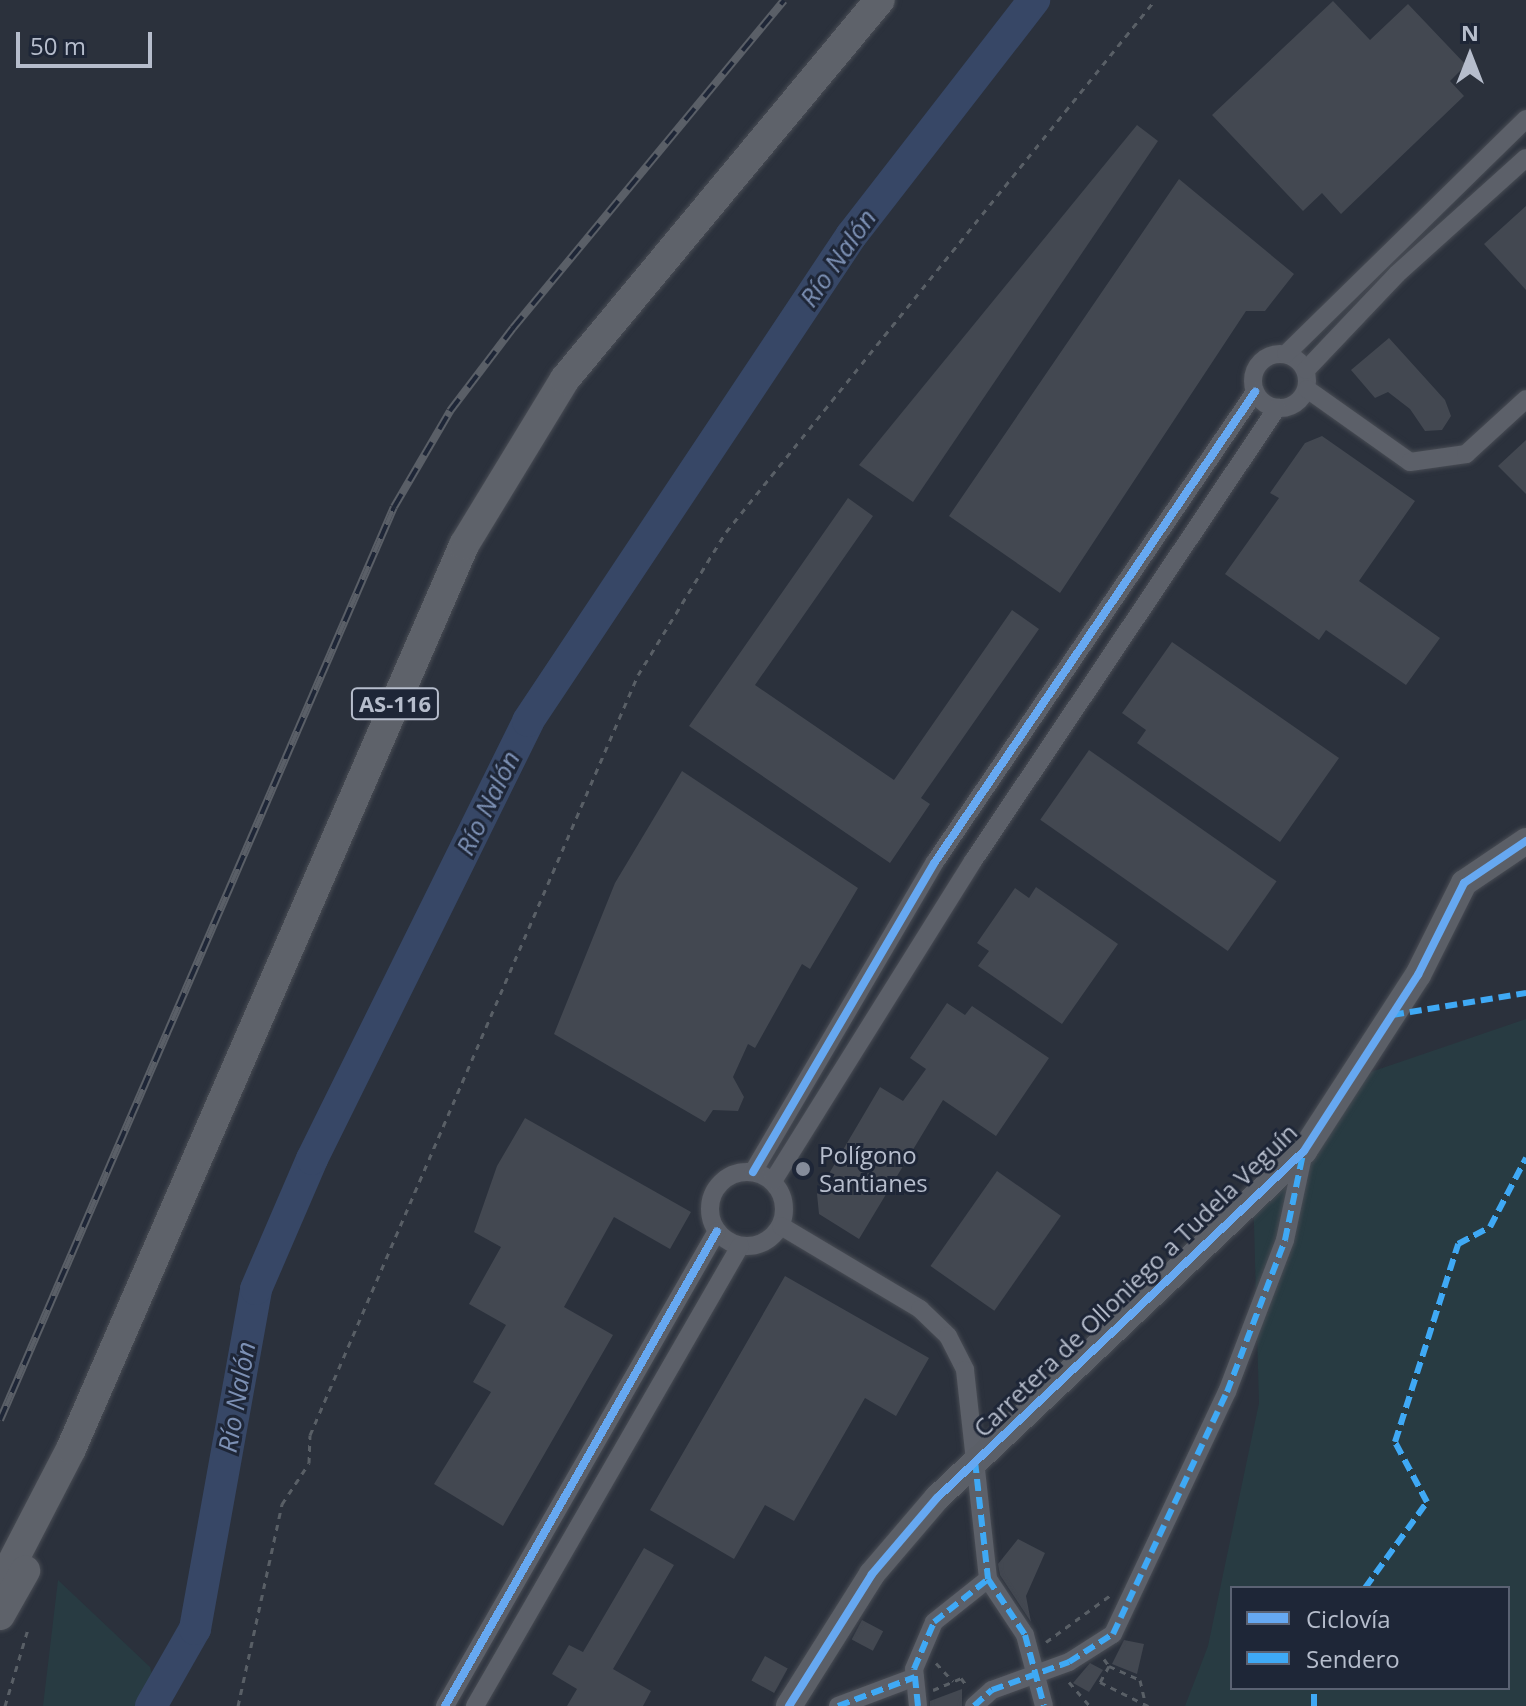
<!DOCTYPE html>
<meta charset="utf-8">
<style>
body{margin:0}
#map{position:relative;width:1526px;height:1706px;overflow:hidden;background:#2b313c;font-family:"Open Sans",sans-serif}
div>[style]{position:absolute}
.green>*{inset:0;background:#283b42}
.river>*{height:32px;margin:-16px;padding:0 16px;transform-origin:16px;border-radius:16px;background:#374766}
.building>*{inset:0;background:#434851;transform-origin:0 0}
.path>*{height:3px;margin-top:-1.5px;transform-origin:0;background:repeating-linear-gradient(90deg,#595f66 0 6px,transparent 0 12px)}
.roads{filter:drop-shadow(0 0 2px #484c54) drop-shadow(0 0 2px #484c54)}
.street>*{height:18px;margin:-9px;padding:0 9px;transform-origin:9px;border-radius:9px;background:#5c6069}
.street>.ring{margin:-9px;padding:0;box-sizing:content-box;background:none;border:18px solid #5c6069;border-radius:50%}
.secondary>*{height:26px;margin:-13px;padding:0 13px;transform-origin:13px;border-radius:13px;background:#5b5f67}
.primary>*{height:30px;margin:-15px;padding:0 15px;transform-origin:15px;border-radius:15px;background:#5e626a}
.rail>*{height:8px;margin-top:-4px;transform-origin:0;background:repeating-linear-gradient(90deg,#1e2637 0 15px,#5a5f67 0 30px);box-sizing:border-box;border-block:2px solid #5a5f67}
.quiet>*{height:6px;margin-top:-3px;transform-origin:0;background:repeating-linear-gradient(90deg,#3fa9f5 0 12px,transparent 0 18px)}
.cycleway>*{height:8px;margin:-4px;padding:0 4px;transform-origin:4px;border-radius:4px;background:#66a8f1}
.dots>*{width:22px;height:22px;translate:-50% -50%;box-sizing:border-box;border:4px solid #1e2637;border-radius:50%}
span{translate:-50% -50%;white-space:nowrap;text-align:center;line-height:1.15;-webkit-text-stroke:6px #1e2637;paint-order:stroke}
.shield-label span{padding:2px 6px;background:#1e2637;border:2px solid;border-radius:6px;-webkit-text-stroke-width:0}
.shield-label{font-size:22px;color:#b6bdcc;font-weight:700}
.poi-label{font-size:24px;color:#b6bdcc}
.left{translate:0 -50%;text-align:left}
.street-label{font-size:24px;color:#b6bdcc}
.water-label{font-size:26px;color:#7c90b4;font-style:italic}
.legend{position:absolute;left:1230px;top:1586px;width:280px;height:104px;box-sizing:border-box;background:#1e2637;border:2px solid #5b6273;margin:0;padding:10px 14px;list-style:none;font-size:24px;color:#b6bdcc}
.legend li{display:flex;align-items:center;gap:16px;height:40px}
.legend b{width:40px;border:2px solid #5b6273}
.north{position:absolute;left:1430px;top:16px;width:80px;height:80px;-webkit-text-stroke:6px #1e2637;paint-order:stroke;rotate:0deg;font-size:22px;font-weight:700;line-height:32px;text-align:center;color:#b6bdcc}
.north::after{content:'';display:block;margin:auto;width:28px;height:36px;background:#b6bdcc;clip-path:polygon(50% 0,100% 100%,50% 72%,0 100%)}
.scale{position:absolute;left:16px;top:32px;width:136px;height:36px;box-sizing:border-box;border:4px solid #b6bdcc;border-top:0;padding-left:10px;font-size:24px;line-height:28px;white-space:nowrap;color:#b6bdcc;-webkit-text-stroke:6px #1e2637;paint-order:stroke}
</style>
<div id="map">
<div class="green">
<i style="clip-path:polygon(evenodd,1526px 1019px,1526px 1706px,1185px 1706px,1208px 1646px,1259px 1403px,1253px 1189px,1359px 1076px,1526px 1019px,1232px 1588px,1508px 1588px,1508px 1688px,1232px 1688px,1232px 1588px)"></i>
<i style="clip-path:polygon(58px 1580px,150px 1667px,161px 1706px,43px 1706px)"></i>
</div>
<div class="river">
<i style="left:151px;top:1706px;width:89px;rotate:-60.3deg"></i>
<i style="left:195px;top:1629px;width:345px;rotate:-79.8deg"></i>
<i style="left:256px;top:1289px;width:142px;rotate:-66.7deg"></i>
<i style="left:312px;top:1159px;width:488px;rotate:-63.7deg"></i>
<i style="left:528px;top:721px;width:583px;rotate:-56.34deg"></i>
<i style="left:851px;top:236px;width:299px;rotate:-52.2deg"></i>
</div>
<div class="building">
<i style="clip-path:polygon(1333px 1px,1370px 40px,1408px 4px,1466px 65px,1450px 81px,1464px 96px,1341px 214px,1322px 193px,1303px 211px,1212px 115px)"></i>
<i style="clip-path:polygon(1137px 125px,1158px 141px,913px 502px,859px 465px)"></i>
<i style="clip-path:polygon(1179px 179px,1294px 274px,1265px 311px,1246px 311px,1060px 593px,949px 516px)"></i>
<i style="clip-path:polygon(1526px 206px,1526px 290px,1484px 244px)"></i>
<i style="clip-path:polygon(1389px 338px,1445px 400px,1451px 416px,1442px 430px,1425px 431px,1410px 409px,1388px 392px,1375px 398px,1351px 370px)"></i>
<i style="clip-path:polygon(1322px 436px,1415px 501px,1359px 581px,1440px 638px,1406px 685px,1326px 630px,1319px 640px,1225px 574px,1279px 498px,1270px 493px,1305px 443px)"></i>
<i style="clip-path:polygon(1526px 440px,1526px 494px,1498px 466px)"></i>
<i style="clip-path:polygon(848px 498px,873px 516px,755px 685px,894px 780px,1012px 610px,1039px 629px,921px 798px,930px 804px,890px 863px,689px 726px)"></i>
<i style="clip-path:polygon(1172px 642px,1339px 758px,1280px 842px,1137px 743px,1146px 730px,1122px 713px)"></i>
<i style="left:1089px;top:750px;width:229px;height:85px;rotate:35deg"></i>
<i style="clip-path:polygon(682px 771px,858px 888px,810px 969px,802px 964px,755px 1048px,748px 1044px,733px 1077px,744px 1097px,738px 1111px,713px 1110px,705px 1122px,554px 1034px,615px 883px)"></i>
<i style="clip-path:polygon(1036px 887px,1118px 944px,1062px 1024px,978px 966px,989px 951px,977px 943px,1015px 888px,1029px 898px)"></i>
<i style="clip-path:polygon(947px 1003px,965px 1015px,972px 1006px,1049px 1058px,996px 1136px,943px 1100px,859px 1239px,819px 1214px,817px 1194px,880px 1087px,903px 1101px,926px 1069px,910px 1058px)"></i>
<i style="clip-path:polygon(525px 1118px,691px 1212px,670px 1249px,614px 1217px,564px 1307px,613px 1335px,503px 1526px,434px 1484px,491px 1392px,473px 1382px,506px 1325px,469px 1304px,501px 1247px,474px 1232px,497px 1166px)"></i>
<i style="left:997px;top:1171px;width:78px;height:116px;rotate:35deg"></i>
<i style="clip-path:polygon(785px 1276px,929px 1358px,896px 1416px,865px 1398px,794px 1521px,765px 1505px,734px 1559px,650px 1510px)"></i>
<i style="clip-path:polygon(1018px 1539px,1045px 1553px,1026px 1596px,1031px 1622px,1000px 1575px,998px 1564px)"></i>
<i style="clip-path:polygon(644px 1548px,674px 1565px,613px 1669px,651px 1691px,643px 1706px,567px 1706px,577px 1689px,552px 1674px,569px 1645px,583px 1652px)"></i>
<i style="left:862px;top:1620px;width:24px;height:22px;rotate:28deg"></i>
<i style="clip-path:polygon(1124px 1640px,1144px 1644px,1137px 1674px,1112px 1664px)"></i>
<i style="left:765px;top:1656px;width:26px;height:28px;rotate:29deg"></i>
<i style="clip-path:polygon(1090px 1663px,1103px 1670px,1089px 1692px,1073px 1683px)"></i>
<i style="clip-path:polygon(962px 1689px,962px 1706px,930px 1706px,930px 1701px)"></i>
</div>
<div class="path">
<i style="left:1046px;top:1642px;width:82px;rotate:-36deg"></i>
<i style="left:1104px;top:1659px;width:9px;rotate:54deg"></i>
<i style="left:1109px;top:1666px;width:18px;rotate:119deg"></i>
<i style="left:1100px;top:1682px;width:54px;rotate:26.6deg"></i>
<i style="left:936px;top:1663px;width:25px;rotate:47deg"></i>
<i style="left:1109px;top:1666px;width:34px;rotate:24deg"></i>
<i style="left:1140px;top:1680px;width:26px;rotate:77deg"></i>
<i style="left:1069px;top:1682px;width:32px;rotate:49deg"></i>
<i style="left:933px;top:1690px;width:30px;rotate:-23deg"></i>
<i style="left:961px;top:1678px;width:10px;rotate:53deg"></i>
<i style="left:5px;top:1706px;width:80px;rotate:-73.4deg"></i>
<i style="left:238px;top:1706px;width:207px;rotate:-77.7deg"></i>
<i style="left:282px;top:1504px;width:49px;rotate:-56.6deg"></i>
<i style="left:309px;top:1463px;width:28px;rotate:-88deg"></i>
<i style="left:310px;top:1435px;width:828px;rotate:-66.66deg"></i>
<i style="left:638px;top:675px;width:168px;rotate:-58.4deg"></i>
<i style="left:726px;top:532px;width:683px;rotate:-51.12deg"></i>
</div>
<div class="roads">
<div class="street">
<i class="ring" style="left:1253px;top:354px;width:36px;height:36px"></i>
<i style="left:1286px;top:354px;width:336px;rotate:-44.4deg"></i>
<i style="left:1306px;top:370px;width:132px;rotate:-46.5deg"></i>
<i style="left:1397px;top:274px;width:173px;rotate:-42deg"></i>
<i style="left:1307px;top:389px;width:126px;rotate:35.3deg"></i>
<i style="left:1410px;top:462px;width:57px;rotate:-8.1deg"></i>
<i style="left:1466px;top:454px;width:81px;rotate:-42.5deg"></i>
<i class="ring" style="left:710px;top:1172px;width:56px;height:56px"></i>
<i style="left:753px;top:1172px;width:359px;rotate:-59.6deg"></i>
<i style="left:935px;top:862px;width:569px;rotate:-55.75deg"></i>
<i style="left:773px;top:1181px;width:377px;rotate:-58deg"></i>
<i style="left:973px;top:861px;width:546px;rotate:-56.14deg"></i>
<i style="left:781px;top:1226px;width:162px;rotate:30.8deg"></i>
<i style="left:920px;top:1309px;width:39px;rotate:44deg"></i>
<i style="left:948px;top:1336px;width:38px;rotate:63deg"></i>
<i style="left:965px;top:1370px;width:210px;rotate:83.7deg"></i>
<i style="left:988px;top:1579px;width:67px;rotate:56.5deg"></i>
<i style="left:1025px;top:1635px;width:73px;rotate:75deg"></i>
<i style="left:445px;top:1706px;width:547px;rotate:-60.2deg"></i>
<i style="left:475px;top:1706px;width:531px;rotate:-60.05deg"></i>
<i style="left:838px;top:1706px;width:82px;rotate:-20.6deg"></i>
<i style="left:918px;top:1706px;width:37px;rotate:-96deg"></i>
<i style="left:914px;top:1669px;width:51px;rotate:-66.9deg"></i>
<i style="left:934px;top:1622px;width:69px;rotate:-38.5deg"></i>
<i style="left:974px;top:1706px;width:24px;rotate:-42deg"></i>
<i style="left:992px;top:1690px;width:82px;rotate:-20deg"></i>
<i style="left:1069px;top:1662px;width:52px;rotate:-32.5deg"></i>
<i style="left:1113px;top:1634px;width:268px;rotate:-64.8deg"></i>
<i style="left:1227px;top:1392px;width:163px;rotate:-69.1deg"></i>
<i style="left:1285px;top:1240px;width:91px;rotate:-77.9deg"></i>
</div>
<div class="secondary">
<i style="left:789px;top:1706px;width:156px;rotate:-57.8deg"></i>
<i style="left:872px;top:1574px;width:100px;rotate:-49.5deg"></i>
<i style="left:937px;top:1498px;width:505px;rotate:-43.4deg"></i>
<i style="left:1304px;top:1151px;width:210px;rotate:-57.1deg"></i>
<i style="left:1418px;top:975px;width:103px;rotate:-63.4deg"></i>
<i style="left:1464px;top:883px;width:75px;rotate:-34.1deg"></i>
</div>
<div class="primary">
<i style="left:0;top:1586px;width:154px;rotate:-62.6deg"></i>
<i style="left:71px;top:1449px;width:986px;rotate:-66.5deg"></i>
<i style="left:464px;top:545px;width:194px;rotate:-58.7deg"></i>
<i style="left:565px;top:379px;width:493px;rotate:-50.3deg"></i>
<i style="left:0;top:1615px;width:51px;rotate:-60.4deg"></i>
</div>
</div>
<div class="rail">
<i style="left:0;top:1420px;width:994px;rotate:-66.66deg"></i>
<i style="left:394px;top:507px;width:111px;rotate:-59.7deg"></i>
<i style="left:450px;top:411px;width:104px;rotate:-52.8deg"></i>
<i style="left:513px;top:328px;width:425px;rotate:-50.4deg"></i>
</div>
<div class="quiet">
<i style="left:1392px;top:1015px;width:136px;rotate:-9.3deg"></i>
<i style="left:975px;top:1461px;width:119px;rotate:83.7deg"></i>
<i style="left:988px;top:1579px;width:67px;rotate:56.5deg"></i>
<i style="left:1025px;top:1635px;width:73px;rotate:75deg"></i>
<i style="left:1365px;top:1588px;width:106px;rotate:-54.2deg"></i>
<i style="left:1427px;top:1502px;width:68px;rotate:-118.1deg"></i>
<i style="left:1395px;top:1442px;width:208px;rotate:-72.3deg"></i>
<i style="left:1458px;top:1244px;width:36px;rotate:-28deg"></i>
<i style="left:1490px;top:1227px;width:78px;rotate:-62.4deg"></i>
<i style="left:838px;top:1706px;width:82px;rotate:-20.6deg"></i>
<i style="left:918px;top:1706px;width:37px;rotate:-96deg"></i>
<i style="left:914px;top:1669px;width:51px;rotate:-66.9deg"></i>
<i style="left:934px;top:1622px;width:69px;rotate:-38.5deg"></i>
<i style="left:974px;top:1706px;width:24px;rotate:-42deg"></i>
<i style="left:992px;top:1690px;width:82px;rotate:-20deg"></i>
<i style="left:1069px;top:1662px;width:52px;rotate:-32.5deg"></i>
<i style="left:1113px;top:1634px;width:268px;rotate:-64.8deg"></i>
<i style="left:1227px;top:1392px;width:163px;rotate:-69.1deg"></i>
<i style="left:1285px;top:1240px;width:88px;rotate:-78.2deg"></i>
<i style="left:1314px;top:1706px;width:18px;rotate:-90deg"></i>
</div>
<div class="cycleway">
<i style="left:753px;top:1172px;width:359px;rotate:-59.6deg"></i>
<i style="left:935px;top:862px;width:569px;rotate:-55.75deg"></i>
<i style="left:445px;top:1706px;width:547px;rotate:-60.2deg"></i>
<i style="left:789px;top:1706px;width:156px;rotate:-57.8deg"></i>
<i style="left:872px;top:1574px;width:100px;rotate:-49.5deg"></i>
<i style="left:937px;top:1498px;width:505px;rotate:-43.4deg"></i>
<i style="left:1304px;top:1151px;width:210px;rotate:-57.1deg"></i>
<i style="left:1418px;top:975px;width:103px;rotate:-63.4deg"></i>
<i style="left:1464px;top:883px;width:75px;rotate:-34.1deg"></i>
</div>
<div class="dots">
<i style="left:803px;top:1169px;background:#858c9a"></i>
</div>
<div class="shield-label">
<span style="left:395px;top:704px">AS-116</span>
</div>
<div class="poi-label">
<span class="left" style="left:819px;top:1169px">Polígono<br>Santianes</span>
</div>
<div class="street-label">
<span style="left:1135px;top:1280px;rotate:-44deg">Carretera de Olloniego a Tudela Veguín</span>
</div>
<div class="water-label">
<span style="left:838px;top:258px;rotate:-55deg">Río Nalón</span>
<span style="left:488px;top:803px;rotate:-64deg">Río Nalón</span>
<span style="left:237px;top:1397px;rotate:-80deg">Río Nalón</span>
</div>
<ul class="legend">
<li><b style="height:10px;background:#66a8f1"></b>Ciclovía</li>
<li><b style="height:10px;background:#3fa9f5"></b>Sendero</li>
</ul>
<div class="north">N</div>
<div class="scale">50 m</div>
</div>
